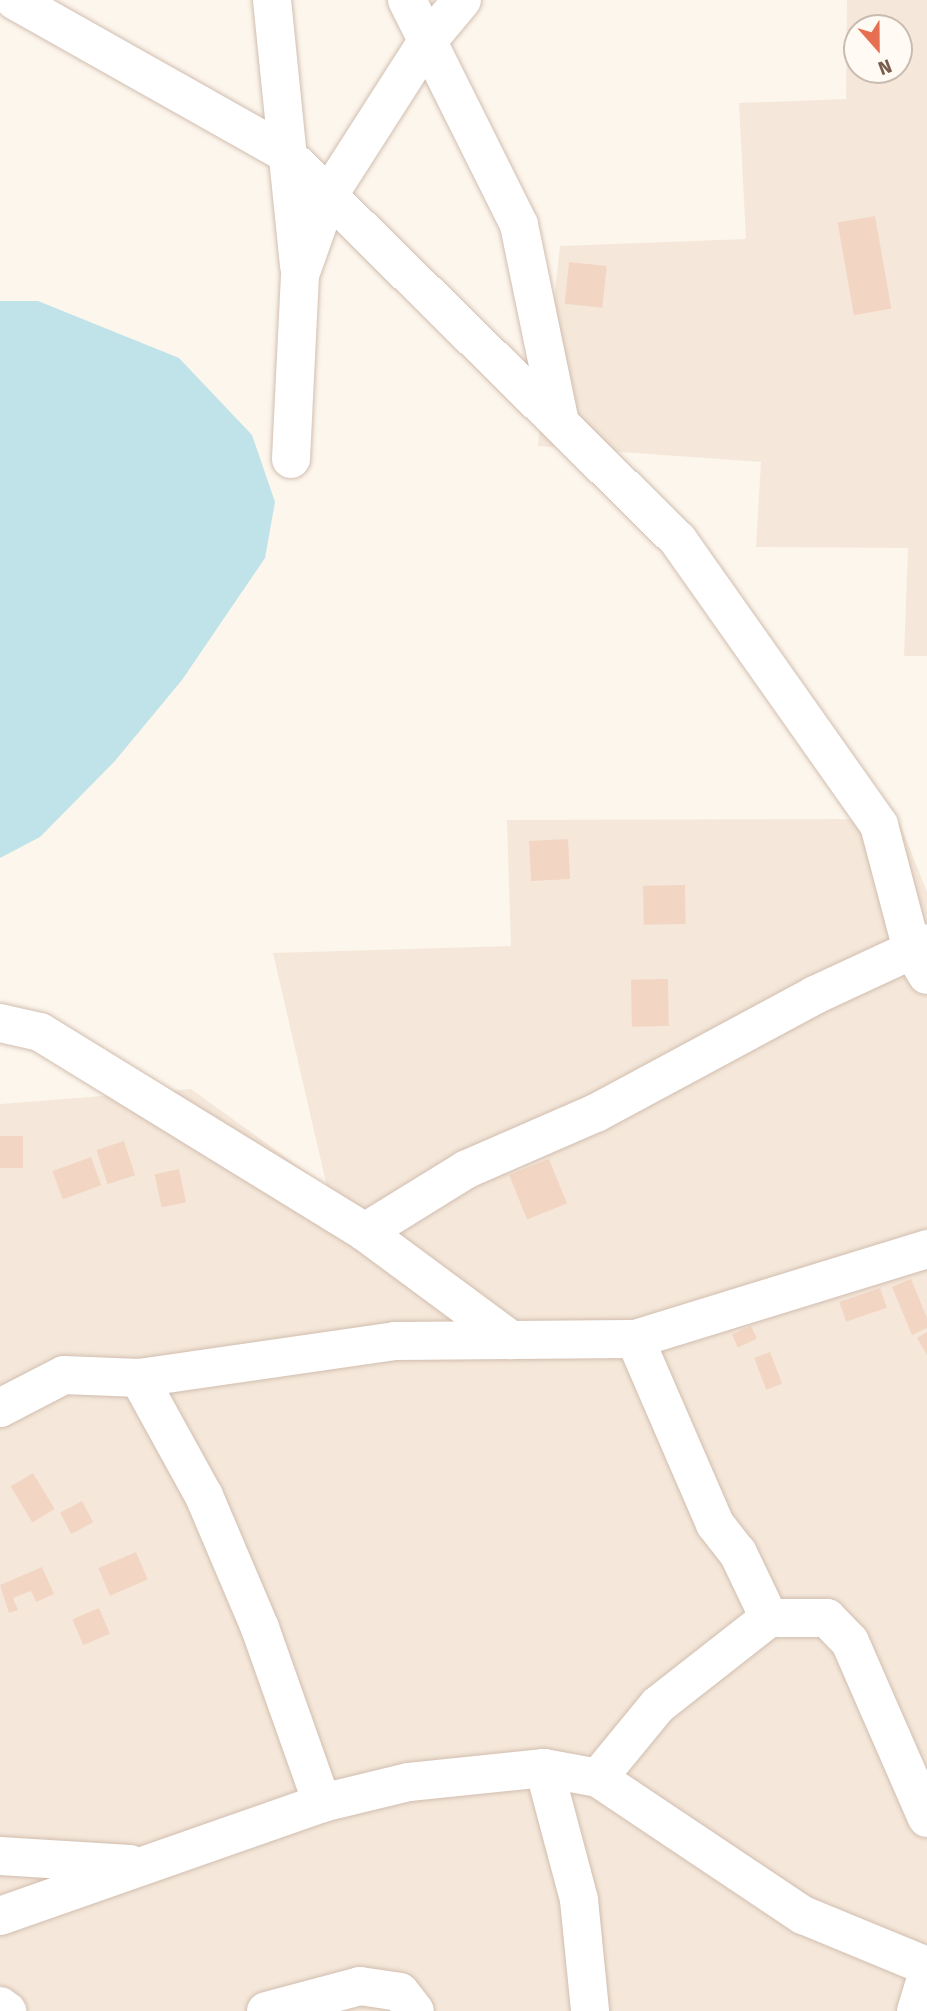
<!DOCTYPE html>
<style>
body{margin:0}
#map{position:relative;width:927px;height:2011px;overflow:hidden;background:#fdf6ec;font-family:"Fira Sans",sans-serif}
div>[style]{position:absolute}
.residential>*{inset:0;background:#f5e8da}
.water>*{inset:0;background:#bfe3e8}
.building>*{inset:0;background:#f3d5c3;transform-origin:0 0}
.roads{filter:drop-shadow(0 0 2px #d1beb0) drop-shadow(0 0 2px #d1beb0)}
.minor>*{height:38px;margin:-19px;padding:0 19px;transform-origin:19px;border-radius:19px;background:#fff}
span{translate:-50% -50%;white-space:nowrap;text-align:center;line-height:1.15;-webkit-text-stroke:6px #fffaf3;paint-order:stroke}
.north{position:absolute;left:843px;top:14px;width:70px;height:70px;box-sizing:border-box;background:#fffaf3;border:2px solid #cabbb1;border-radius:50%;rotate:159deg;font-size:19px;font-weight:700;line-height:28px;text-align:center;color:#7a5c4d}
.north::after{content:'';display:block;margin:auto;width:24px;height:32px;background:#e76f51;clip-path:polygon(50% 0,100% 100%,50% 72%,0 100%)}
</style>
<div id="map">
<div class="residential">
<i style="clip-path:polygon(evenodd,847px 0,927px 0,927px 656px,904px 656px,908px 548px,756px 547px,761px 462px,538px 446px,560px 246px,746px 239px,739px 103px,846px 99px,847px 0,857px 28px,899px 28px,899px 70px,857px 70px,857px 28px)"></i>
<i style="clip-path:polygon(898px 819px,927px 892px,927px 2011px,0 2011px,0 1104px,191px 1089px,327px 1187px,273px 953px,511px 946px,507px 820px)"></i>
</div>
<div class="water">
<i style="clip-path:polygon(0 301px,38px 301px,179px 358px,252px 435px,275px 502px,265px 558px,182px 680px,114px 762px,40px 837px,0 858px)"></i>
</div>
<div class="building">
<i style="left:875px;top:216px;width:94px;height:38px;rotate:80deg"></i>
<i style="left:569px;top:262px;width:38px;height:42px;rotate:6deg"></i>
<i style="left:568px;top:839px;width:40px;height:39px;rotate:87deg"></i>
<i style="left:685px;top:885px;width:39px;height:42px;rotate:89deg"></i>
<i style="left:668px;top:979px;width:47px;height:37px;rotate:89deg"></i>
<i style="left:0;top:1136px;width:23px;height:32px"></i>
<i style="left:124px;top:1141px;width:36px;height:29px;rotate:72deg"></i>
<i style="left:91px;top:1157px;width:30px;height:41px;rotate:70deg"></i>
<i style="left:549px;top:1159px;width:48px;height:43px;rotate:68deg"></i>
<i style="left:179px;top:1169px;width:34px;height:25px;rotate:78deg"></i>
<i style="clip-path:polygon(911px 1279px,927px 1318px,927px 1328px,912px 1335px,892px 1287px)"></i>
<i style="left:880px;top:1288px;width:21px;height:43px;rotate:71deg"></i>
<i style="left:751px;top:1326px;width:14px;height:21px;rotate:65deg"></i>
<i style="clip-path:polygon(927px 1332px,927px 1355px,917px 1338px)"></i>
<i style="left:770px;top:1352px;width:34px;height:17px;rotate:69deg"></i>
<i style="left:33px;top:1473px;width:42px;height:26px;rotate:59deg"></i>
<i style="left:82px;top:1501px;width:24px;height:25px;rotate:62deg"></i>
<i style="left:136px;top:1552px;width:30px;height:41px;rotate:67deg"></i>
<i style="clip-path:polygon(42px 1567px,54px 1594px,36px 1602px,31px 1591px,13px 1598px,18px 1610px,9px 1613px,0 1585px)"></i>
<i style="left:99px;top:1608px;width:28px;height:29px;rotate:67deg"></i>
</div>
<div class="roads">
<div class="minor">
<i style="left:14px;top:0;width:311px;rotate:29.4deg"></i>
<i style="left:285px;top:153px;width:552px;rotate:44.56deg"></i>
<i style="left:678px;top:540px;width:349px;rotate:54.8deg"></i>
<i style="left:879px;top:825px;width:129px;rotate:75.2deg"></i>
<i style="left:912px;top:950px;width:29px;rotate:59deg"></i>
<i style="left:272px;top:0;width:267px;rotate:84.2deg"></i>
<i style="left:407px;top:0;width:251px;rotate:63.5deg"></i>
<i style="left:519px;top:225px;width:202px;rotate:78.3deg"></i>
<i style="left:291px;top:459px;width:184px;rotate:-87.2deg"></i>
<i style="left:300px;top:275px;width:84px;rotate:-70.5deg"></i>
<i style="left:328px;top:196px;width:182px;rotate:-57.4deg"></i>
<i style="left:426px;top:43px;width:56px;rotate:-50.1deg"></i>
<i style="left:0;top:1023px;width:41px;rotate:12.7deg"></i>
<i style="left:40px;top:1032px;width:382px;rotate:31.6deg"></i>
<i style="left:365px;top:1232px;width:182px;rotate:36.5deg"></i>
<i style="left:365px;top:1232px;width:120px;rotate:-31.7deg"></i>
<i style="left:467px;top:1169px;width:141px;rotate:-23.5deg"></i>
<i style="left:596px;top:1113px;width:249px;rotate:-28.3deg"></i>
<i style="left:815px;top:995px;width:123px;rotate:-24.9deg"></i>
<i style="left:635px;top:1339px;width:202px;rotate:66.6deg"></i>
<i style="left:715px;top:1524px;width:37px;rotate:52deg"></i>
<i style="left:738px;top:1553px;width:72px;rotate:64.5deg"></i>
<i style="left:139px;top:1378px;width:135px;rotate:61.2deg"></i>
<i style="left:204px;top:1496px;width:143px;rotate:67deg"></i>
<i style="left:260px;top:1628px;width:186px;rotate:70.5deg"></i>
<i style="left:0;top:1408px;width:72px;rotate:-27.3deg"></i>
<i style="left:64px;top:1375px;width:75px;rotate:2.3deg"></i>
<i style="left:139px;top:1378px;width:259px;rotate:-8.2deg"></i>
<i style="left:395px;top:1341px;width:240px;rotate:-0.5deg"></i>
<i style="left:635px;top:1339px;width:306px;rotate:-17.1deg"></i>
<i style="left:544px;top:1768px;width:137px;rotate:75.1deg"></i>
<i style="left:579px;top:1900px;width:112px;rotate:84.3deg"></i>
<i style="left:598px;top:1778px;width:247px;rotate:33.8deg"></i>
<i style="left:803px;top:1915px;width:134px;rotate:22.4deg"></i>
<i style="left:0;top:1856px;width:130px;rotate:3.5deg"></i>
<i style="left:0;top:1916px;width:341px;rotate:-19.3deg"></i>
<i style="left:322px;top:1803px;width:89px;rotate:-13.6deg"></i>
<i style="left:409px;top:1782px;width:136px;rotate:-5.9deg"></i>
<i style="left:544px;top:1768px;width:55px;rotate:10.5deg"></i>
<i style="left:598px;top:1778px;width:94px;rotate:-50.6deg"></i>
<i style="left:658px;top:1705px;width:141px;rotate:-38.1deg"></i>
<i style="left:769px;top:1618px;width:58px"></i>
<i style="left:827px;top:1618px;width:33px;rotate:46deg"></i>
<i style="left:850px;top:1642px;width:192px;rotate:66.4deg"></i>
<i style="left:0;top:2006px;width:9px;rotate:36deg"></i>
<i style="left:266px;top:2011px;width:97px;rotate:-14.9deg"></i>
<i style="left:360px;top:1986px;width:40px;rotate:8.5deg"></i>
<i style="left:400px;top:1992px;width:24px;rotate:52deg"></i>
<i style="left:916px;top:2011px;width:37px;rotate:-73deg"></i>
</div>
</div>
<div class="north">N</div>
</div>
